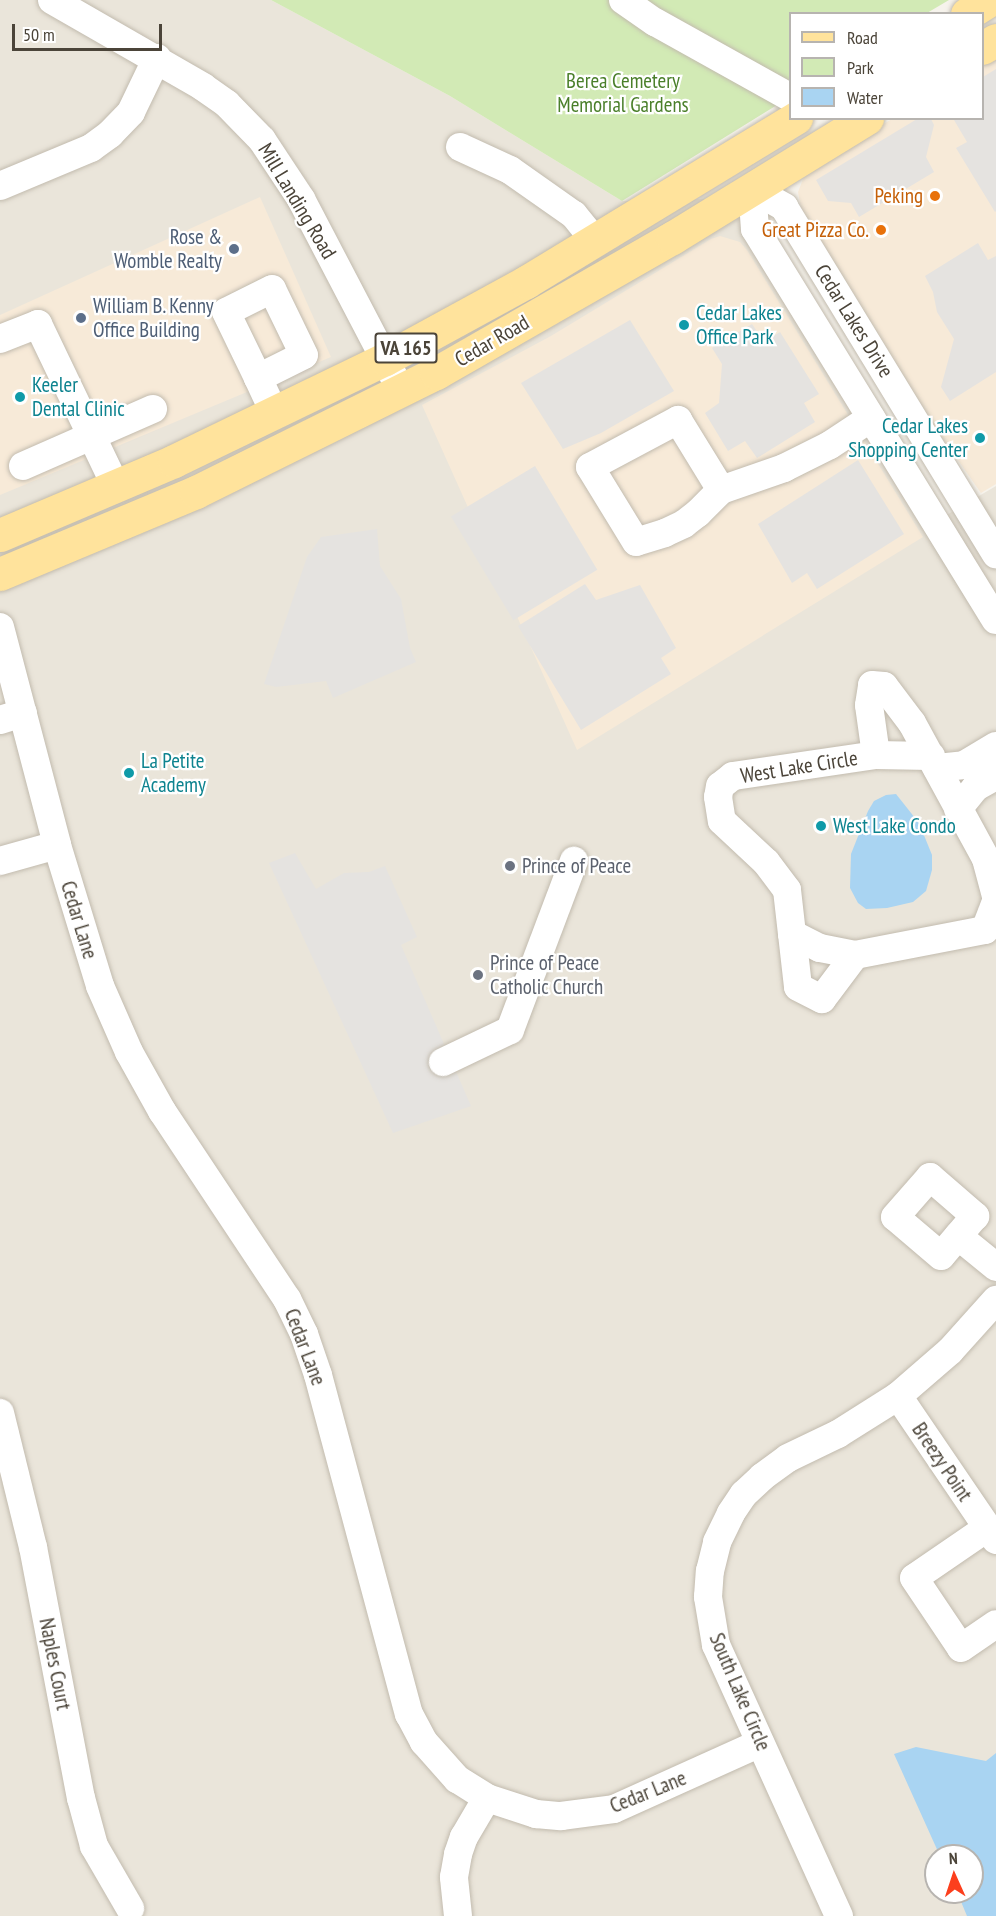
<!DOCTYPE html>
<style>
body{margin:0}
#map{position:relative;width:996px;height:1916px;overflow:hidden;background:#f6f3ec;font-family:"PT Sans Narrow",sans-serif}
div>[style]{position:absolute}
.residential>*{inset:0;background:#eae5da}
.commercial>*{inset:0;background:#f7ead8}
.green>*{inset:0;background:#d2eab5}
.parking>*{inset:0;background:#e5e3e0;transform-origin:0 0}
.water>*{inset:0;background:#a9d4f2}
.roads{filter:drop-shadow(0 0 2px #c2bbae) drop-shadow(0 0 2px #c2bbae)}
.minor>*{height:28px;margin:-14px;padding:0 14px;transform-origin:14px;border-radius:14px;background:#fff}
.major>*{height:33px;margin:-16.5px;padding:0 16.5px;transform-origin:16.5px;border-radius:16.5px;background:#ffe39c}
.dots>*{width:16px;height:16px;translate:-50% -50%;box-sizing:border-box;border:3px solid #fff;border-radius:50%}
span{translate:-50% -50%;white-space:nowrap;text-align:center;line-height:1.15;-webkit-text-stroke:4.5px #fff;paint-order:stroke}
.shield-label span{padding:2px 4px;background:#fff;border:2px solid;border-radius:4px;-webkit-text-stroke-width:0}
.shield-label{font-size:20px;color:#4b4439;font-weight:700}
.park-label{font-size:21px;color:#4a7f2a}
.food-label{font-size:21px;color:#c56008}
.right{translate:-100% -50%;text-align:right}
.street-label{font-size:21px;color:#4b4439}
.service-label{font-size:21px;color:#4e5e75}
.left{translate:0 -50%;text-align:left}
.culture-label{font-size:21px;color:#0d838f}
.worship-label{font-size:21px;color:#5b616d}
.legend{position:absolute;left:789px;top:12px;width:195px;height:108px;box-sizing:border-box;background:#fff;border:2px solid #b7b4b0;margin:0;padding:8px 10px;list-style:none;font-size:18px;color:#4b4439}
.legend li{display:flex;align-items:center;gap:12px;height:30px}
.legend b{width:30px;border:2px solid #b7b4b0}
.north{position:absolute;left:924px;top:1844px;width:60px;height:60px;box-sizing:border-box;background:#fff;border:2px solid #b7b4b0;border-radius:50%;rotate:357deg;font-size:16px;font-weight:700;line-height:24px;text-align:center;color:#4b4439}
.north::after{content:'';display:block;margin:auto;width:21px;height:27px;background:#fc3f1d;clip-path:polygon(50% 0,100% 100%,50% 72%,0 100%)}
.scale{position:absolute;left:12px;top:24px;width:150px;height:27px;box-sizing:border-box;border:3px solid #4b4439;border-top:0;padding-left:8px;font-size:18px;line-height:21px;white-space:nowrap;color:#4b4439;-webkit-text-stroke:4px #fff;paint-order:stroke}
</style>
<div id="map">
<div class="residential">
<i style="clip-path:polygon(evenodd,0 0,271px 0,450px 96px,622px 201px,743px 198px,938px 520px,996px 486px,996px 1916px,0 1916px,0 0,936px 1856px,972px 1856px,972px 1892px,936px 1892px,936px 1856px)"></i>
</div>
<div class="commercial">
<i style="clip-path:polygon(996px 56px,996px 484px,981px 493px,938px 432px,801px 208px,798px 192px,805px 174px,819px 162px,892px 119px,982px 118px,983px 64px)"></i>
<i style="clip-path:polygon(260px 197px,331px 357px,0 495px,0 315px)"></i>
<i style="clip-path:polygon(720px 236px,740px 242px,747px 250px,923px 537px,577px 750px,422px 405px,551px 336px,711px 239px)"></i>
</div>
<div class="green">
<i style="clip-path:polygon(271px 0,949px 0,927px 13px,790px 14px,790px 97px,622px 201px,450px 96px)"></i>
</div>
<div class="parking">
<i style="clip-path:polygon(996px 69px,996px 211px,995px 212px,956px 148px,967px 142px,954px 120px,982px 118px,983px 77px)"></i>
<i style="clip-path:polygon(917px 119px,931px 119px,934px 125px,926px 157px,934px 172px,859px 217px,851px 203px,828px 201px,816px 180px)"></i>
<i style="clip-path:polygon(978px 243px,988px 260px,996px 256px,996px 372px,950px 401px,941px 387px,954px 339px,937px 312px,933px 292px,925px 276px)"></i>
<i style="clip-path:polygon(630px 320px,674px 391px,601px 433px,563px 449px,521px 383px)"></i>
<i style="clip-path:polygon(752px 324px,764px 342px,780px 332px,819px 394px,804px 403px,815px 422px,757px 458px,745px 441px,728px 451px,705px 413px,719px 403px,722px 364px,712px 348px)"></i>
<i style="clip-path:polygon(858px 460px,904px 534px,817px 589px,807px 573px,792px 583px,758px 524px)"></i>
<i style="left:535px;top:466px;width:121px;height:98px;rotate:59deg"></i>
<i style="clip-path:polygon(377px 529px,380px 566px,401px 599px,410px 648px,416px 662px,333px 698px,326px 681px,276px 687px,264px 684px,307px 557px,321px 537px)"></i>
<i style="clip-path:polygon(585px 584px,596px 600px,640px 585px,676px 648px,661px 658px,671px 674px,581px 730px,518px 626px)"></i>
<i style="clip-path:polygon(295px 853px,316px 889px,344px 873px,369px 872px,385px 866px,417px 937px,401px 945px,471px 1106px,393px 1133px,269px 863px)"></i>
</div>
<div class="water">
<i style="clip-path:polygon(896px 794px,919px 823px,932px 855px,932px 870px,926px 891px,913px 902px,887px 908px,866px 909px,858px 903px,850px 888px,851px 854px,868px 811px,874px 801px,886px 795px)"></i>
<i style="clip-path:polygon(916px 1747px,986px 1761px,996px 1753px,996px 1916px,967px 1916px,957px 1892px,972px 1892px,972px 1856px,940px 1856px,894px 1754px)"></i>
</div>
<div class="roads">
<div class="minor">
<i style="left:52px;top:0;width:174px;rotate:29.9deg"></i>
<i style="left:203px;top:87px;width:29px;rotate:35deg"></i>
<i style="left:227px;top:104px;width:50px;rotate:45.8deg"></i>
<i style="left:262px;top:140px;width:71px;rotate:56.5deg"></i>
<i style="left:301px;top:199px;width:216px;rotate:62.4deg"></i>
<i style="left:623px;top:0;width:39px;rotate:35deg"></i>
<i style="left:655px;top:22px;width:154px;rotate:29.1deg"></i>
<i style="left:460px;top:147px;width:55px;rotate:24.7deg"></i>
<i style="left:510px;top:170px;width:78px;rotate:35.1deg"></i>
<i style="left:574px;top:215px;width:33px;rotate:51deg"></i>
<i style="left:0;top:186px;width:99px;rotate:-22.7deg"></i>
<i style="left:91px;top:148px;width:24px;rotate:-36deg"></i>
<i style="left:110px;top:134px;width:30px;rotate:-46deg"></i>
<i style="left:131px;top:112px;width:60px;rotate:-64.3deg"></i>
<i style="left:752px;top:189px;width:40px;rotate:85.7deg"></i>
<i style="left:755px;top:229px;width:459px;rotate:58.4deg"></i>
<i style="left:752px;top:189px;width:37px;rotate:29deg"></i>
<i style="left:784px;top:207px;width:407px;rotate:58.6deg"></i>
<i style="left:0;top:339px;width:41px;rotate:-21.5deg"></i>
<i style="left:38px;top:324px;width:181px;rotate:64.4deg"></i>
<i style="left:258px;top:378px;width:51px;rotate:-26.6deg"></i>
<i style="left:304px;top:355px;width:73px;rotate:-115.9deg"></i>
<i style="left:272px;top:289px;width:51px;rotate:153.4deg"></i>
<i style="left:226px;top:312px;width:73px;rotate:64.1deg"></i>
<i style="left:258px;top:378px;width:40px;rotate:65deg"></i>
<i style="left:678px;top:420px;width:82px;rotate:58.4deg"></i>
<i style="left:721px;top:490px;width:33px;rotate:135deg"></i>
<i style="left:698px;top:513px;width:18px;rotate:142deg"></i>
<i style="left:684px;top:524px;width:21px;rotate:155deg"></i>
<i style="left:665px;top:533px;width:30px;rotate:163deg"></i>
<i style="left:636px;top:542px;width:88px;rotate:-121.5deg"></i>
<i style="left:590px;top:467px;width:100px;rotate:-28.1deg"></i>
<i style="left:23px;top:466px;width:142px;rotate:-23.7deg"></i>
<i style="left:721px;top:490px;width:67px;rotate:-19.2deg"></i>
<i style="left:784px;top:468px;width:51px;rotate:-26.6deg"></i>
<i style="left:830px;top:445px;width:49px;rotate:-33.4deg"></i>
<i style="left:0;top:627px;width:225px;rotate:75.3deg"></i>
<i style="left:57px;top:845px;width:147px;rotate:73deg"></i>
<i style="left:100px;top:986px;width:72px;rotate:66.3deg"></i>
<i style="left:129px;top:1052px;width:68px;rotate:60.8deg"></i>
<i style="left:162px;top:1111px;width:226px;rotate:56.4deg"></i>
<i style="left:287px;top:1299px;width:39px;rotate:64deg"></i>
<i style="left:304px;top:1334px;width:43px;rotate:71.1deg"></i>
<i style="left:318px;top:1375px;width:351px;rotate:75deg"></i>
<i style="left:409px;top:1714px;width:32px;rotate:62deg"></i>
<i style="left:424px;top:1742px;width:50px;rotate:48.3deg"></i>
<i style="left:457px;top:1779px;width:36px;rotate:32deg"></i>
<i style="left:487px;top:1798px;width:52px;rotate:18.1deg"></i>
<i style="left:536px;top:1814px;width:25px;rotate:5deg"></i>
<i style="left:561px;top:1816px;width:53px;rotate:-7.5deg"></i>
<i style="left:614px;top:1809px;width:160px;rotate:-24.3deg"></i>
<i style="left:0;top:720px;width:24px;rotate:-17deg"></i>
<i style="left:876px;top:755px;width:50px;rotate:-98deg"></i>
<i style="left:869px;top:705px;width:20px;rotate:-81deg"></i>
<i style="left:872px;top:685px;width:12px;rotate:5deg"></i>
<i style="left:884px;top:686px;width:46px;rotate:52.9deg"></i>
<i style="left:912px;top:723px;width:155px;rotate:61.4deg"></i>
<i style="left:986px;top:859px;width:38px;rotate:75deg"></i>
<i style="left:931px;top:756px;width:55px;rotate:-179deg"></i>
<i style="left:876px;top:755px;width:145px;rotate:171.6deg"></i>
<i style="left:733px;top:776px;width:16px;rotate:142deg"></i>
<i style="left:720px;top:786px;width:11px;rotate:100deg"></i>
<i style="left:718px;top:797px;width:24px;rotate:81deg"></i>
<i style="left:722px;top:821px;width:60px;rotate:43deg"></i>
<i style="left:766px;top:862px;width:35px;rotate:53deg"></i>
<i style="left:787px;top:890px;width:44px;rotate:83.5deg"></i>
<i style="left:792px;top:934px;width:31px;rotate:27deg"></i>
<i style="left:820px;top:948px;width:36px;rotate:11deg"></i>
<i style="left:855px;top:955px;width:132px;rotate:-10.9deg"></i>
<i style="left:985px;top:930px;width:30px;rotate:-69deg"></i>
<i style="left:937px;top:768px;width:27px;rotate:-6deg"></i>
<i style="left:964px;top:765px;width:37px;rotate:-31deg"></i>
<i style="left:958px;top:809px;width:28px;rotate:-51deg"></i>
<i style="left:976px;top:787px;width:23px;rotate:-29deg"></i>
<i style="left:0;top:861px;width:59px;rotate:-15.7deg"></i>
<i style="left:792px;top:934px;width:53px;rotate:83.5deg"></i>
<i style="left:798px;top:987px;width:27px;rotate:27deg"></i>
<i style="left:822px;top:999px;width:55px;rotate:-53.1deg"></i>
<i style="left:443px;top:1062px;width:74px;rotate:-25.5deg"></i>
<i style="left:510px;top:1030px;width:181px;rotate:-69.3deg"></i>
<i style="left:930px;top:1177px;width:60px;rotate:40.9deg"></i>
<i style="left:975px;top:1216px;width:52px;rotate:130.4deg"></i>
<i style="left:941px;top:1256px;width:60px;rotate:-139.7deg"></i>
<i style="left:895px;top:1217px;width:53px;rotate:-48.8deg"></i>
<i style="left:958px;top:1236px;width:49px;rotate:39.2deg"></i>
<i style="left:898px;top:1396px;width:174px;rotate:55.8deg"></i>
<i style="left:0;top:1413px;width:138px;rotate:76.2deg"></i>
<i style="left:33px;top:1547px;width:256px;rotate:79.2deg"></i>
<i style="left:81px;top:1798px;width:50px;rotate:74.8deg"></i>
<i style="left:94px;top:1846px;width:72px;rotate:59.9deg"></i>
<i style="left:987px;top:1528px;width:88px;rotate:145.6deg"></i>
<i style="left:914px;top:1578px;width:84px;rotate:56.1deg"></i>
<i style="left:961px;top:1648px;width:42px;rotate:-34.4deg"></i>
<i style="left:458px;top:1916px;width:39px;rotate:-96deg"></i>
<i style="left:454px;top:1877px;width:23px;rotate:-80deg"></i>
<i style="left:458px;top:1854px;width:18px;rotate:-71deg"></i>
<i style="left:464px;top:1837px;width:45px;rotate:-59.5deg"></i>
<i style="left:839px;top:1916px;width:298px;rotate:-114.4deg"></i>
<i style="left:716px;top:1645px;width:49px;rotate:-99.5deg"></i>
<i style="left:708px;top:1597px;width:26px;rotate:-86deg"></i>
<i style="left:710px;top:1571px;width:30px;rotate:-76deg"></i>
<i style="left:717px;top:1542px;width:32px;rotate:-64deg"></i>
<i style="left:731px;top:1513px;width:23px;rotate:-56deg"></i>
<i style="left:744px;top:1494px;width:25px;rotate:-43deg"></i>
<i style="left:762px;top:1477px;width:32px;rotate:-36deg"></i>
<i style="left:788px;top:1458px;width:55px;rotate:-25.6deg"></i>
<i style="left:838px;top:1434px;width:71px;rotate:-32.3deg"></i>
<i style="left:898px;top:1396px;width:69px;rotate:-40.9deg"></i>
<i style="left:950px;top:1351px;width:69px;rotate:-48deg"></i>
</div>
<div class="major">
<i style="left:967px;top:14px;width:26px;rotate:-32deg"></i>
<i style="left:982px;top:48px;width:16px;rotate:-30deg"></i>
<i style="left:0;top:535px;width:189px;rotate:-23deg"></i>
<i style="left:174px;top:461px;width:234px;rotate:-25.8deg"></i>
<i style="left:385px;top:359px;width:161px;rotate:-28.6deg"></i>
<i style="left:526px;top:282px;width:316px;rotate:-31.3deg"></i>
<i style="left:0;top:574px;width:212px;rotate:-22.7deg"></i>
<i style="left:196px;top:492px;width:268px;rotate:-26.4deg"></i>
<i style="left:436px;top:373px;width:272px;rotate:-29.8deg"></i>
<i style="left:672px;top:238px;width:229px;rotate:-31.6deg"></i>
</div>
</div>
<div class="dots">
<i style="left:935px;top:196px;background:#e8710a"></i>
<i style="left:881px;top:230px;background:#e8710a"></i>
<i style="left:234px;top:249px;background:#5c6f8a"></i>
<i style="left:81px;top:318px;background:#5c6f8a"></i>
<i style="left:684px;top:325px;background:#0f9aa8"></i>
<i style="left:20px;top:397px;background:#0f9aa8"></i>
<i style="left:980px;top:438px;background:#0f9aa8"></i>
<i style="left:129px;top:773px;background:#0f9aa8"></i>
<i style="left:821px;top:826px;background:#0f9aa8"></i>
<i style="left:510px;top:866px;background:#6b7280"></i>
<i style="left:478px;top:975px;background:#6b7280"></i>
</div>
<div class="shield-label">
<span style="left:406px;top:348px">VA 165</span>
</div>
<div class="park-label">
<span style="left:623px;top:93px">Berea Cemetery<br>Memorial Gardens</span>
</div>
<div class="food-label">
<span class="right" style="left:923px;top:196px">Peking</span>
<span class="right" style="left:869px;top:230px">Great Pizza Co.</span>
</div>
<div class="street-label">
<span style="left:297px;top:201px;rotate:59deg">Mill Landing Road</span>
<span style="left:854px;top:321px;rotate:58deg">Cedar Lakes Drive</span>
<span style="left:492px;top:341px;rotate:-30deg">Cedar Road</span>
<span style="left:799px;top:767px;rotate:-9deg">West Lake Circle</span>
<span style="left:79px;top:920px;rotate:73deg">Cedar Lane</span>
<span style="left:305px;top:1347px;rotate:69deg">Cedar Lane</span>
<span style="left:942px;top:1462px;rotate:56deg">Breezy Point</span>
<span style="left:55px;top:1664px;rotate:79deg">Naples Court</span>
<span style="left:740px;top:1692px;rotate:67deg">South Lake Circle</span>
<span style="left:648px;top:1792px;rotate:-22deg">Cedar Lane</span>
</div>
<div class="service-label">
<span class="right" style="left:222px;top:249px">Rose &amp;<br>Womble Realty</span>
<span class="left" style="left:93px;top:318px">William B. Kenny<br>Office Building</span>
</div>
<div class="culture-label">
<span class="left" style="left:696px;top:325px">Cedar Lakes<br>Office Park</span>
<span class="left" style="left:32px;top:397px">Keeler<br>Dental Clinic</span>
<span class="right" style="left:968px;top:438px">Cedar Lakes<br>Shopping Center</span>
<span class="left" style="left:141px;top:773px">La Petite<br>Academy</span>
<span class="left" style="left:833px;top:826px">West Lake Condo</span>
</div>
<div class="worship-label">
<span class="left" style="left:522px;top:866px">Prince of Peace</span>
<span class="left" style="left:490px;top:975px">Prince of Peace<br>Catholic Church</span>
</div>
<ul class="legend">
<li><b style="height:8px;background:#ffe39c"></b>Road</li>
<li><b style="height:16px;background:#d2eab5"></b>Park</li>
<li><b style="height:16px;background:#a9d4f2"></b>Water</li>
</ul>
<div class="north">N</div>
<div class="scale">50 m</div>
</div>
